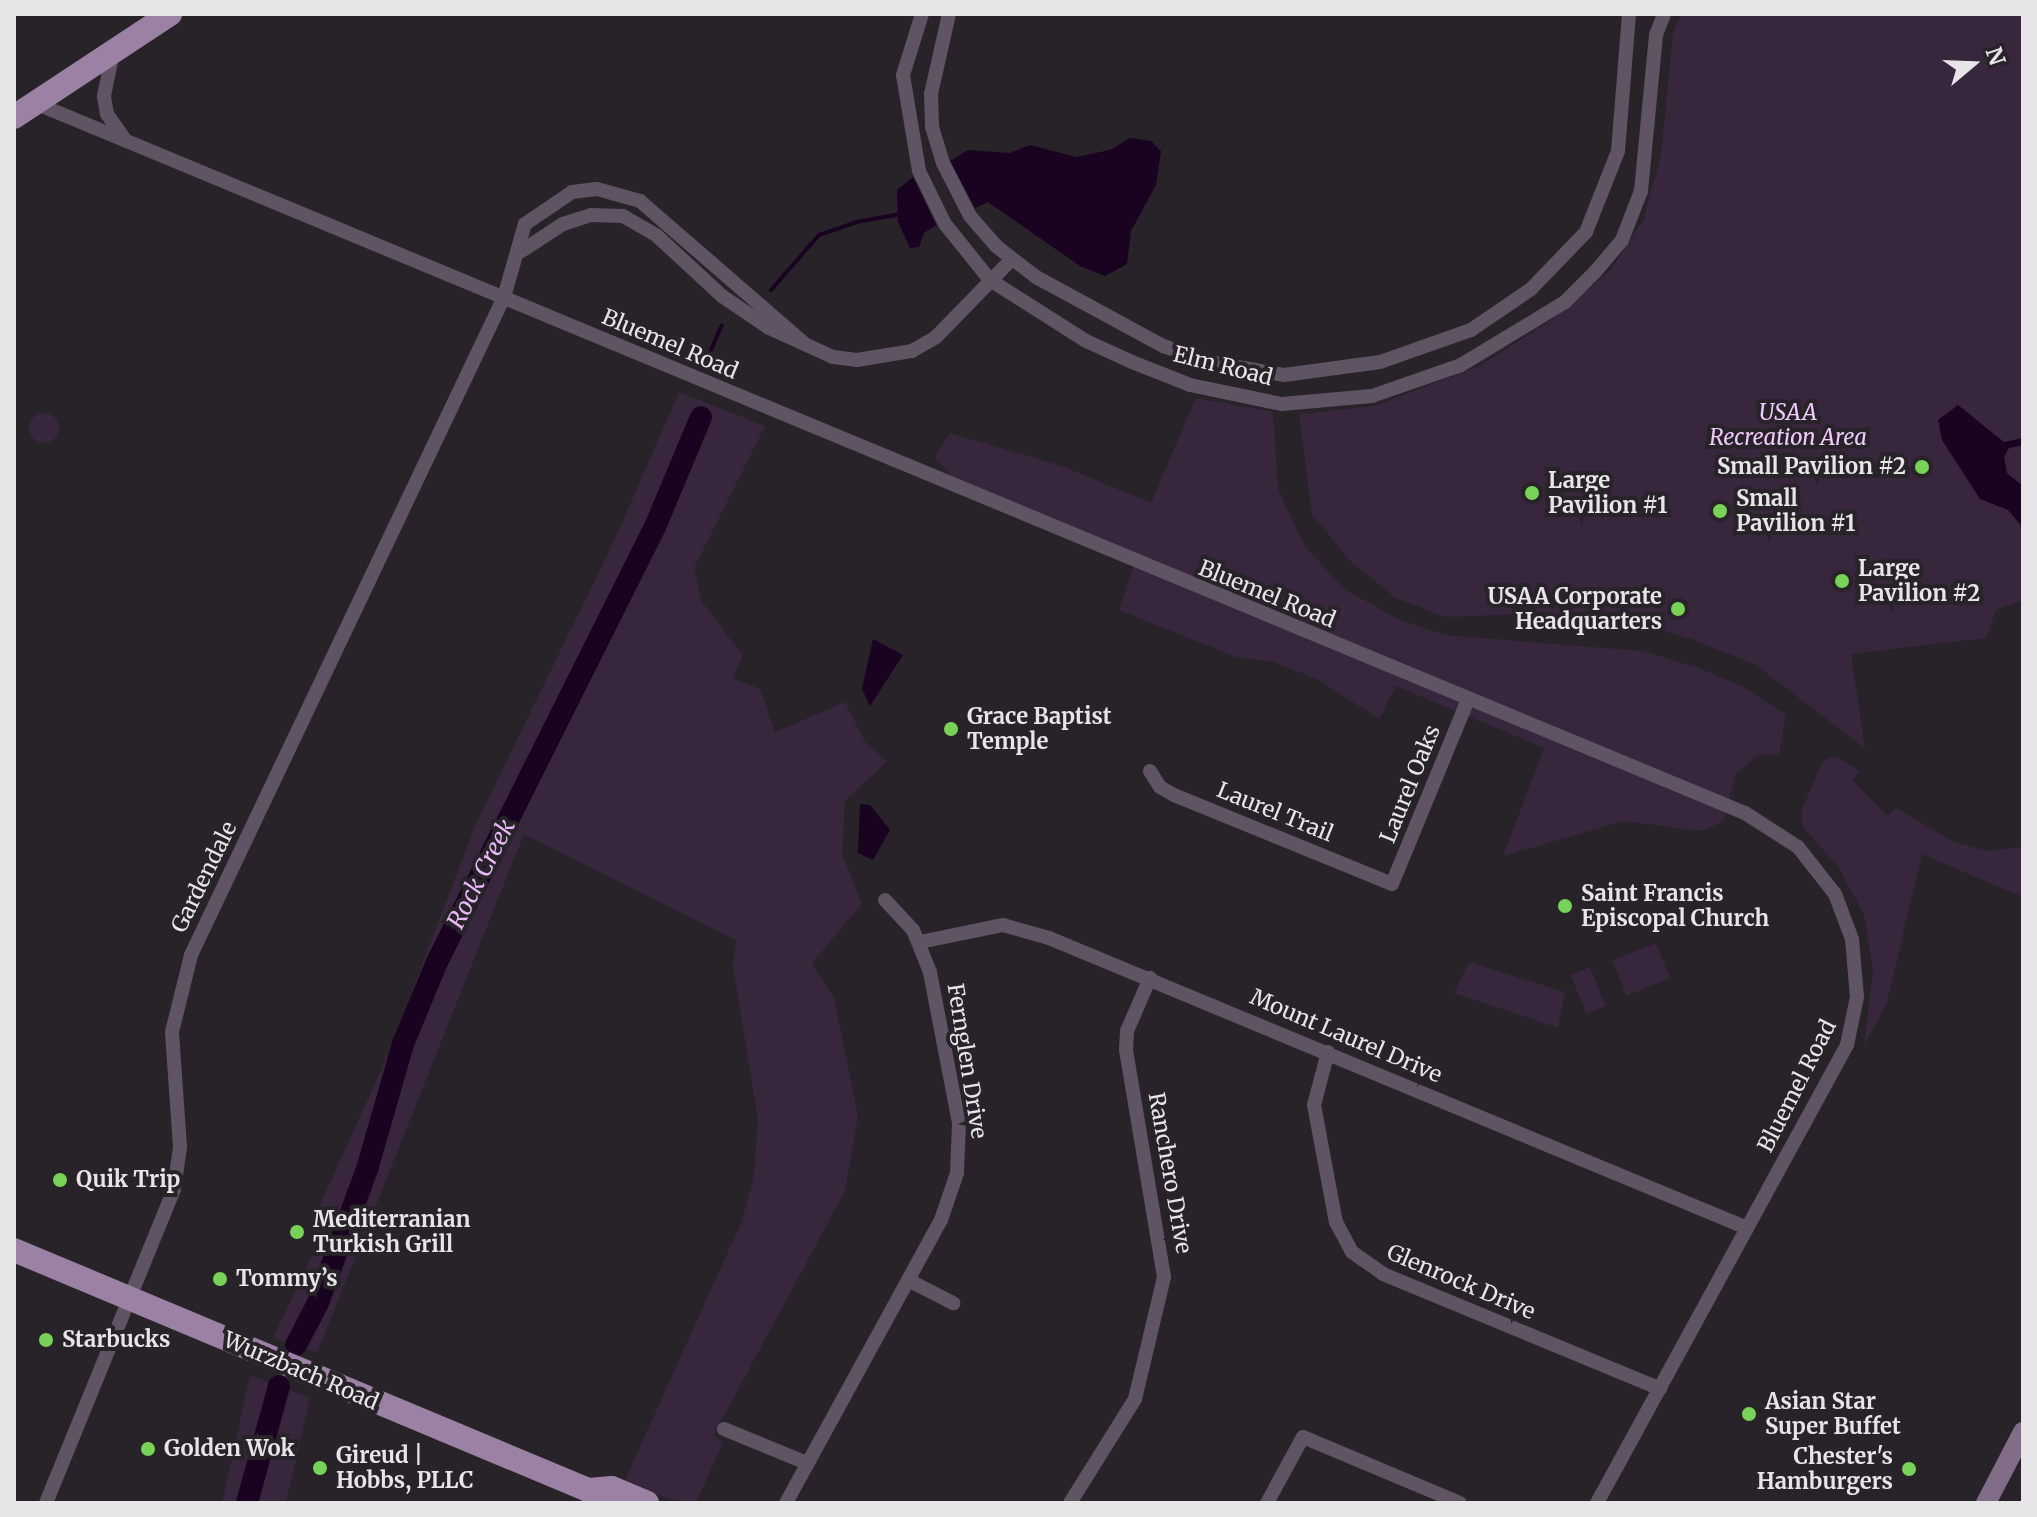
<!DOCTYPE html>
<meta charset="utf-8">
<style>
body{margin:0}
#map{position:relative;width:2037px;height:1517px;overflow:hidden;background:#272328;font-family:Merriweather,serif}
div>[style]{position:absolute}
.green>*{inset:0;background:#38263d;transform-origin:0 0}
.round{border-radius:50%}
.water>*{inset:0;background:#1a0221}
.stream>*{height:4px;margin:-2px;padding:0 2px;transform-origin:2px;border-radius:2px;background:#1a0221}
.river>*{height:22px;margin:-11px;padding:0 11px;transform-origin:11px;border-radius:11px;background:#1a0221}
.street>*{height:14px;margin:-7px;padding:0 7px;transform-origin:7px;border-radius:7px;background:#605364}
.secondary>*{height:20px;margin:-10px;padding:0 10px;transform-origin:10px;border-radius:10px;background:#816d88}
.primary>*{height:24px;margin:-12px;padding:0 12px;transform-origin:12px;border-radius:12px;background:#9b81a3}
.dots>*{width:22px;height:22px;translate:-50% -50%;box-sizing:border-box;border:4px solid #272328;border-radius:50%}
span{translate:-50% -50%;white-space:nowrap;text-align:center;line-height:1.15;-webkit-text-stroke:8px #272328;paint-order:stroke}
.street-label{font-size:22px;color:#e8e5e9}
.park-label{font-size:22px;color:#f1cafd;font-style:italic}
.poi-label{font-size:22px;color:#e8e5e9;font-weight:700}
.right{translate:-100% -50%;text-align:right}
.left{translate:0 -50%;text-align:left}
.water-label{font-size:24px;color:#e8b8f7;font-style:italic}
.frame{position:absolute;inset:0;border:16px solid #e8e5e9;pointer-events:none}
.north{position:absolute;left:1933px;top:24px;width:80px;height:80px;-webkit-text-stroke:6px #272328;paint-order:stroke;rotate:71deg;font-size:22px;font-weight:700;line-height:32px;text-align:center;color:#e8e5e9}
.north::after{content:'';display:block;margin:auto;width:28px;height:36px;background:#e8e5e9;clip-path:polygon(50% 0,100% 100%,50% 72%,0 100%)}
</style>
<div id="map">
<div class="green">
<i style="clip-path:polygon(1681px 14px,2023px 14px,2023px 601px,1996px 610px,1986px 638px,1851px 654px,1865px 748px,1754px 664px,1691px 639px,1626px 620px,1522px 614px,1445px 617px,1396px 598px,1349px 560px,1312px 514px,1299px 414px,1374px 406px,1479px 366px,1549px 322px,1610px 271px,1644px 219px,1661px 155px,1673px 32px)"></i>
<i style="clip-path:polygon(679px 392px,765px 426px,694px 568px,701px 600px,743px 656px,732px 678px,760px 689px,775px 732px,845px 702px,865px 742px,887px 761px,845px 801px,842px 854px,862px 904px,812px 963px,834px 998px,858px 1116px,845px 1191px,713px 1436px,723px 1442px,696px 1503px,681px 1503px,624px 1482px,742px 1221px,754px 1175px,758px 1120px,733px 966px,736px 940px,524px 834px,317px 1353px,273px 1338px,327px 1224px,314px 1218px,387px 1057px,475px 826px,616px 537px)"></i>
<i style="clip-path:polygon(1196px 398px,1273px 412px,1278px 489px,1304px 545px,1344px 589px,1402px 621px,1445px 635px,1642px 651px,1696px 667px,1740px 685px,1786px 714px,1779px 754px,1756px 756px,1735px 775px,1723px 822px,1700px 831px,1624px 821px,1503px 856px,1544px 748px,1396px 686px,1379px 719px,1317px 679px,1273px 662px,1236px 657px,1119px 610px,1136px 558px,956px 482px,935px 457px,950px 433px,1065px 467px,1151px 503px)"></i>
<i class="round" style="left:29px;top:413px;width:30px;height:30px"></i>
<i style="clip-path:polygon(1835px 756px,1860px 771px,1852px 780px,1887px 816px,1896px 808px,1954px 842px,1988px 851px,2023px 847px,2023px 897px,1922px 854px,1887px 1002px,1864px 1046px,1873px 970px,1864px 914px,1838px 867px,1803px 827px,1801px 812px,1822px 762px)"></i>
<i style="left:1656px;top:943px;width:38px;height:47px;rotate:68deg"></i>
<i style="clip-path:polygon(1469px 962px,1565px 992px,1558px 1028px,1454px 993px)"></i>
<i style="left:1590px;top:967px;width:42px;height:21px;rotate:68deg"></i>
<i style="clip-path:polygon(250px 1375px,310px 1398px,286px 1503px,222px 1503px)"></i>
</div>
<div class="water">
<i style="clip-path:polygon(1130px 138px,1151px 141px,1161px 151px,1156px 185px,1131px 231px,1127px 264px,1105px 276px,1080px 266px,988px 202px,975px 208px,950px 161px,968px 150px,1010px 153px,1030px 145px,1076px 157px,1110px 150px)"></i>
<i style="clip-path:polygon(913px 177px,936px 225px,924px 233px,919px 247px,910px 248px,898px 222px,897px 190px)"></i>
<i style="clip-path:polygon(1958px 405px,2004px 442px,2023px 438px,2023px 445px,2009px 448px,2004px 457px,2007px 473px,2023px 486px,2023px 528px,2008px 510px,1980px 499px,1942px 440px,1938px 420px)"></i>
<i style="clip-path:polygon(873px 639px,903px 655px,870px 706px,862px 689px)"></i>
<i style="clip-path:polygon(860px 804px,870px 805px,890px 830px,873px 860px,858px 853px)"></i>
</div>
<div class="stream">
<i style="left:771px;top:290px;width:73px;rotate:-48.9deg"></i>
<i style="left:819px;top:235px;width:39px;rotate:-19deg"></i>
<i style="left:856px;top:222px;width:46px;rotate:-10.1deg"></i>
<i style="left:706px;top:361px;width:39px;rotate:-66deg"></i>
</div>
<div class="river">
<i style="left:296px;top:1345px;width:47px;rotate:-62.4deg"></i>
<i style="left:318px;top:1303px;width:146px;rotate:-69.9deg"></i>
<i style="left:368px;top:1166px;width:127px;rotate:-74deg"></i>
<i style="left:403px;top:1044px;width:89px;rotate:-67.5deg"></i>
<i style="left:437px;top:962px;width:487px;rotate:-63.4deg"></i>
<i style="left:655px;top:527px;width:119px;rotate:-67.3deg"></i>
<i style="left:247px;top:1503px;width:121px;rotate:-74.7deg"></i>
</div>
<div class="street">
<i style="left:922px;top:14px;width:64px;rotate:107.3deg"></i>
<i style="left:903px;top:75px;width:97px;rotate:80.5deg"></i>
<i style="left:919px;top:171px;width:59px;rotate:63.9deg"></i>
<i style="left:945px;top:224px;width:72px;rotate:51.2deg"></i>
<i style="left:990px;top:280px;width:114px;rotate:32.4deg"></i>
<i style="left:1086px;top:341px;width:51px;rotate:24.5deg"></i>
<i style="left:1132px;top:362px;width:62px;rotate:21.6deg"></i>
<i style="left:1190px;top:385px;width:94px;rotate:11.7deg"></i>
<i style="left:1282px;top:404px;width:90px;rotate:-5.1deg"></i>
<i style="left:1372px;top:396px;width:94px;rotate:-19.2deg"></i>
<i style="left:1461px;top:365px;width:122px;rotate:-31.2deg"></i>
<i style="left:1565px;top:302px;width:42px;rotate:-45deg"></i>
<i style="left:1595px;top:272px;width:42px;rotate:-49.8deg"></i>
<i style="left:1622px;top:240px;width:53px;rotate:-68.8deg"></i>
<i style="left:1641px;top:191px;width:157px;rotate:-84.5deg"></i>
<i style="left:1656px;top:35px;width:22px;rotate:-69deg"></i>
<i style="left:949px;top:14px;width:82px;rotate:102.7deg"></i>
<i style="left:931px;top:94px;width:33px;rotate:88deg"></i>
<i style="left:932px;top:127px;width:38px;rotate:73deg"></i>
<i style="left:943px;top:163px;width:59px;rotate:63deg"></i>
<i style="left:970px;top:216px;width:40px;rotate:49deg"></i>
<i style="left:996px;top:246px;width:51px;rotate:37.8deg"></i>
<i style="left:1036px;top:277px;width:145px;rotate:28.5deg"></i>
<i style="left:1163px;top:346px;width:54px;rotate:18.4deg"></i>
<i style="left:1214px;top:363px;width:71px;rotate:9.7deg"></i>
<i style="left:1284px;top:375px;width:97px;rotate:-7.7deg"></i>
<i style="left:1380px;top:362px;width:96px;rotate:-19.4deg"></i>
<i style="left:1471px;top:330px;width:73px;rotate:-34.3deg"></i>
<i style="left:1531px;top:289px;width:79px;rotate:-46deg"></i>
<i style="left:1586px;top:232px;width:87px;rotate:-68.4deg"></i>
<i style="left:1618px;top:151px;width:137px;rotate:-85.4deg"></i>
<i style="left:113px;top:52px;width:45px;rotate:101.6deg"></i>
<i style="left:104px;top:96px;width:18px;rotate:81deg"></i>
<i style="left:107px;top:114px;width:28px;rotate:55deg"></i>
<i style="left:35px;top:103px;width:1852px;rotate:22.55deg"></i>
<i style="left:1745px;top:813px;width:63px;rotate:32.7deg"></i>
<i style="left:1798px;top:847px;width:60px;rotate:51.8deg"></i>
<i style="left:1835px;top:894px;width:48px;rotate:69.3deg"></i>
<i style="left:1852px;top:939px;width:58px;rotate:85.1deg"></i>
<i style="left:1857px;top:997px;width:49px;rotate:101.8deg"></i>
<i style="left:1847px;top:1045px;width:522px;rotate:118.63deg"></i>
<i style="left:520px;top:252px;width:51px;rotate:-33.1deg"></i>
<i style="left:563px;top:224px;width:29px;rotate:-18deg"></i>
<i style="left:591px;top:215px;width:32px;rotate:2deg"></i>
<i style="left:623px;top:216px;width:38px;rotate:30deg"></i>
<i style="left:656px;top:235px;width:90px;rotate:42.7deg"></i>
<i style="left:722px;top:296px;width:57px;rotate:34.2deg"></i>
<i style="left:769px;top:328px;width:70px;rotate:24.4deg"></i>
<i style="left:833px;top:357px;width:24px;rotate:7deg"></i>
<i style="left:857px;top:360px;width:56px;rotate:-9.3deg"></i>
<i style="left:912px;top:351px;width:28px;rotate:-30deg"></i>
<i style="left:936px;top:337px;width:106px;rotate:-45.8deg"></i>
<i style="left:1150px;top:771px;width:19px;rotate:58deg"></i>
<i style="left:1160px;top:787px;width:16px;rotate:30deg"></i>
<i style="left:1174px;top:795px;width:235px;rotate:22.2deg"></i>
<i style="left:1392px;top:884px;width:199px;rotate:-67.6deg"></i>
<i style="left:920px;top:942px;width:85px;rotate:-11.6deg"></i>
<i style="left:1003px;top:925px;width:48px;rotate:15.8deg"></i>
<i style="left:1049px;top:938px;width:756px;rotate:22.56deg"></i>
<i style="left:1328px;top:1052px;width:55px;rotate:104.8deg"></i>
<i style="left:1314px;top:1105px;width:119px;rotate:79.4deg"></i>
<i style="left:1336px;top:1222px;width:34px;rotate:62deg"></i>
<i style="left:1352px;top:1252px;width:38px;rotate:35deg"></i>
<i style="left:1383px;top:1274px;width:300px;rotate:22.5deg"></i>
<i style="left:908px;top:1280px;width:51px;rotate:27.1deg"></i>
<i style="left:724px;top:1429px;width:90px;rotate:22.3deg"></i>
<i style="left:46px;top:1503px;width:339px;rotate:-67.8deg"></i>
<i style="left:174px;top:1189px;width:42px;rotate:-81.9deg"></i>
<i style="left:180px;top:1147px;width:115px;rotate:-94deg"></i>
<i style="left:172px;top:1032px;width:79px;rotate:-76.1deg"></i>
<i style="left:191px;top:955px;width:729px;rotate:-64.56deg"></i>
<i style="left:504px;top:297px;width:76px;rotate:-74deg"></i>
<i style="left:525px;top:224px;width:57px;rotate:-34.2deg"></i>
<i style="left:572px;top:192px;width:25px;rotate:-7deg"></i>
<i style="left:597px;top:189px;width:45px;rotate:15.6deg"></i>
<i style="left:640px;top:201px;width:218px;rotate:40.9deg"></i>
<i style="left:786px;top:1503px;width:323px;rotate:-61.3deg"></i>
<i style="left:941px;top:1220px;width:50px;rotate:-71.2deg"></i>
<i style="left:957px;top:1173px;width:50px;rotate:-87.7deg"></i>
<i style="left:959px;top:1123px;width:154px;rotate:-100.9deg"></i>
<i style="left:930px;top:972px;width:45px;rotate:-112deg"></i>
<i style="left:913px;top:930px;width:41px;rotate:-133deg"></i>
<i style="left:1070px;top:1503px;width:123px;rotate:-58deg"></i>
<i style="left:1135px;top:1399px;width:125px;rotate:-76.6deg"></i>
<i style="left:1164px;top:1277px;width:230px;rotate:-99.5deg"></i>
<i style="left:1126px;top:1050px;width:19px;rotate:-87deg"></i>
<i style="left:1127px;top:1031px;width:58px;rotate:-66.5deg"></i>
<i style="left:1267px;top:1503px;width:75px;rotate:-61.4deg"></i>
<i style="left:1303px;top:1437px;width:170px;rotate:22.8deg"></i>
</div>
<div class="secondary">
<i style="left:1986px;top:1503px;width:80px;rotate:-62.5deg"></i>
</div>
<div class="primary">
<i style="left:14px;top:117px;width:187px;rotate:-33.4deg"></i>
<i style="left:14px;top:1250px;width:622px;rotate:22.69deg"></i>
<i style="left:588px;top:1490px;width:18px;rotate:45deg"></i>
<i style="left:588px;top:1490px;width:24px;rotate:-5deg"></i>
<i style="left:612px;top:1488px;width:38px;rotate:23deg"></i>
</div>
<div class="dots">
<i style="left:1922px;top:467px;background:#78d258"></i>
<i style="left:1532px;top:493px;background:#78d258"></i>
<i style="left:1720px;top:511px;background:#78d258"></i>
<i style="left:1842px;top:581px;background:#78d258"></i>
<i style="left:1678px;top:609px;background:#78d258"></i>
<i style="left:951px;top:729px;background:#78d258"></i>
<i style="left:1565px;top:906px;background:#78d258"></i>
<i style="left:60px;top:1180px;background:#78d258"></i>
<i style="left:297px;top:1232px;background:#78d258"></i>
<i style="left:220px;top:1279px;background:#78d258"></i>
<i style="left:46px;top:1340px;background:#78d258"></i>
<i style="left:1749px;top:1414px;background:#78d258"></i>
<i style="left:148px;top:1449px;background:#78d258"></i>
<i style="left:320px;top:1468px;background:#78d258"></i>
<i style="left:1909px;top:1469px;background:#78d258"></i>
</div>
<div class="street-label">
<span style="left:670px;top:344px;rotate:23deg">Bluemel Road</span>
<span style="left:1223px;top:366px;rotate:14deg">Elm Road</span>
<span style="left:1267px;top:594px;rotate:22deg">Bluemel Road</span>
<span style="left:1410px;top:784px;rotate:-68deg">Laurel Oaks</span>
<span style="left:1275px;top:812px;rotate:22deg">Laurel Trail</span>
<span style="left:204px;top:877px;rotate:-64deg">Gardendale</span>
<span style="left:1346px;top:1036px;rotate:23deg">Mount Laurel Drive</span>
<span style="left:967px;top:1061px;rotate:81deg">Fernglen Drive</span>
<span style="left:1797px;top:1086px;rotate:-63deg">Bluemel Road</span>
<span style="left:1170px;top:1173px;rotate:80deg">Ranchero Drive</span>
<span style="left:1461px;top:1282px;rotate:23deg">Glenrock Drive</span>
<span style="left:301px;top:1371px;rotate:23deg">Wurzbach Road</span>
</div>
<div class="park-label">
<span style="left:1788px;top:425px">USAA<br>Recreation Area</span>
</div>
<div class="poi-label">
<span class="right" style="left:1906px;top:467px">Small Pavilion #2</span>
<span class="left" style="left:1548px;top:493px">Large<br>Pavilion #1</span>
<span class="left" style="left:1736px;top:511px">Small<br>Pavilion #1</span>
<span class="left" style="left:1858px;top:581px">Large<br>Pavilion #2</span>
<span class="right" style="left:1662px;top:609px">USAA Corporate<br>Headquarters</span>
<span class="left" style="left:967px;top:729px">Grace Baptist<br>Temple</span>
<span class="left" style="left:1581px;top:906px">Saint Francis<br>Episcopal Church</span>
<span class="left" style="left:76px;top:1180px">Quik Trip</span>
<span class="left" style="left:313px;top:1232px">Mediterranian<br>Turkish Grill</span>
<span class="left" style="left:236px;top:1279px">Tommy’s</span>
<span class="left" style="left:62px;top:1340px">Starbucks</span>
<span class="left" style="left:1765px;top:1414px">Asian Star<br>Super Buffet</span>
<span class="left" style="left:164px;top:1449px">Golden Wok</span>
<span class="left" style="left:336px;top:1468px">Gireud |<br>Hobbs, PLLC</span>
<span class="right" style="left:1893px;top:1469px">Chester's<br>Hamburgers</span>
</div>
<div class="water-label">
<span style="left:481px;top:874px;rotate:-63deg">Rock Creek</span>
</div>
<div class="frame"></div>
<div class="north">N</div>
</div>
